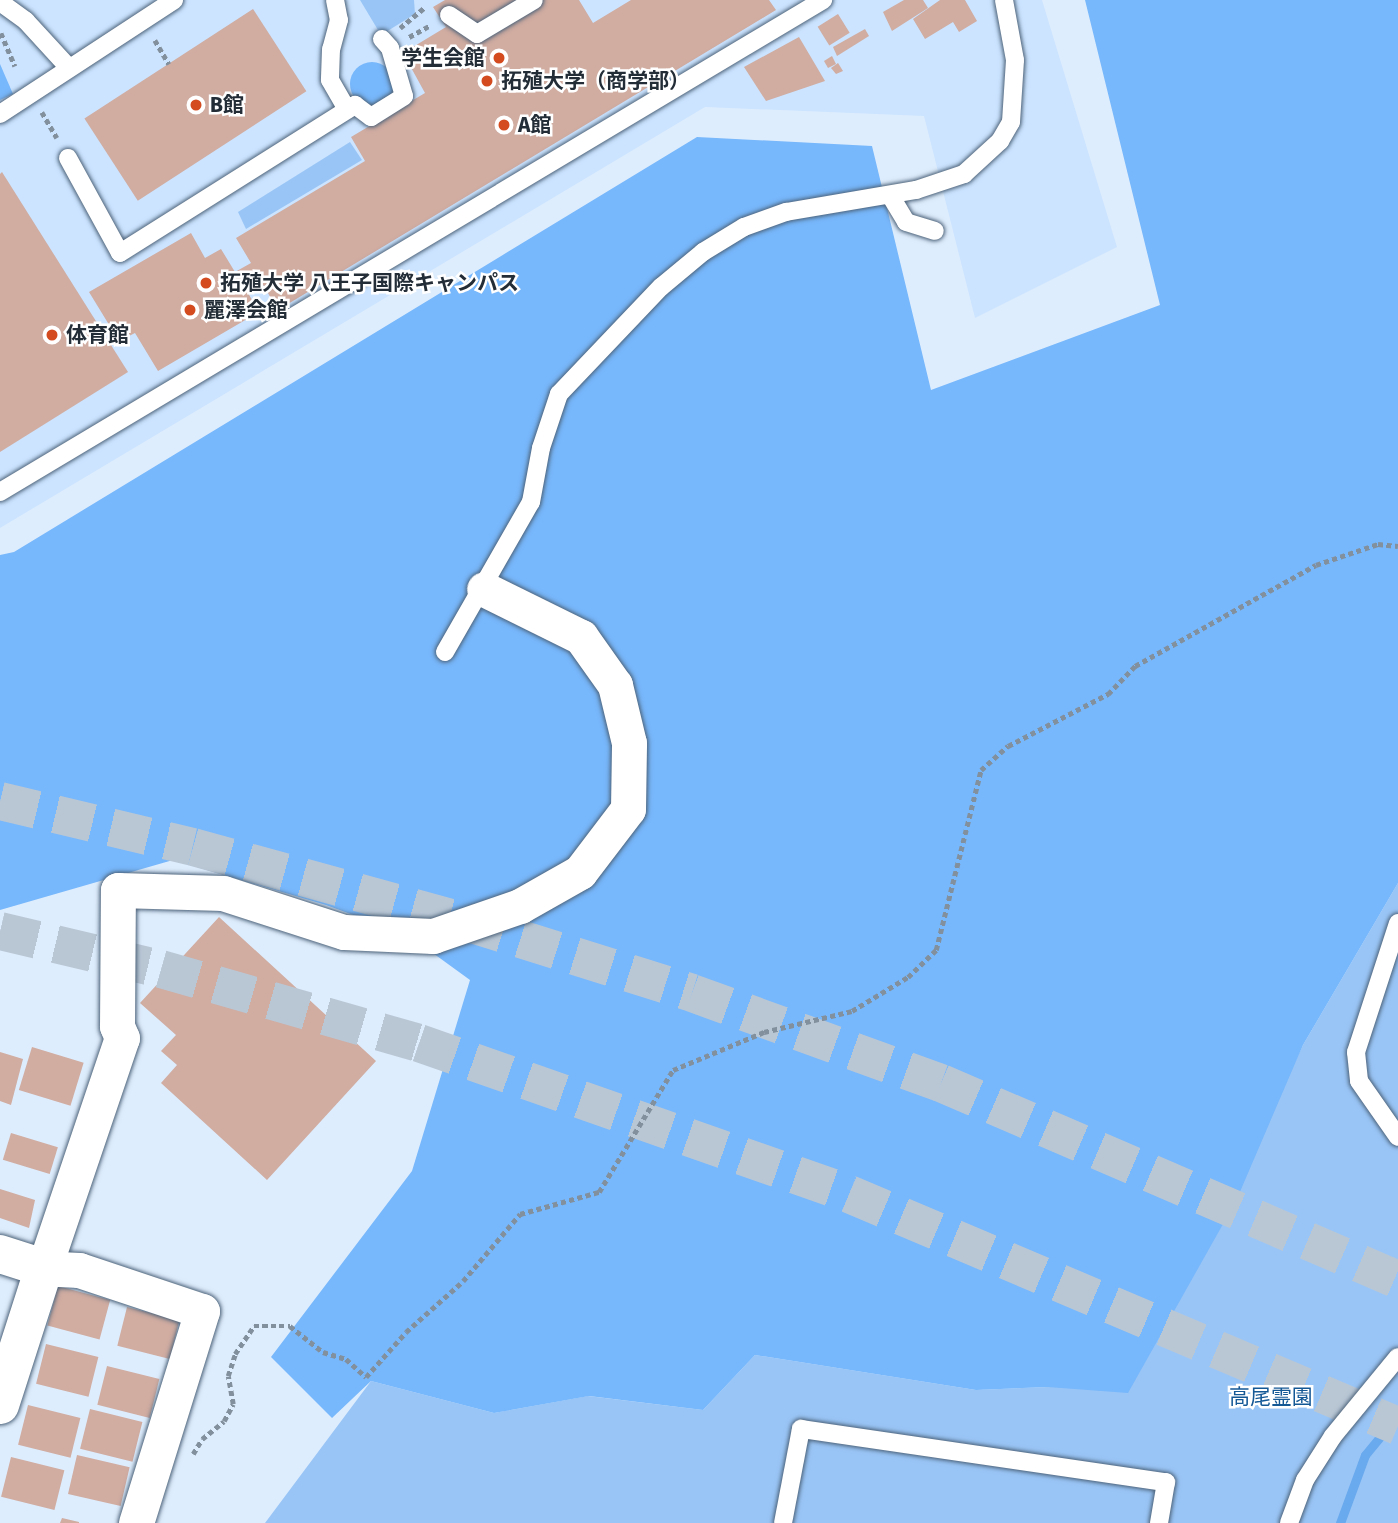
<!DOCTYPE html>
<meta charset="utf-8">
<style>
body{margin:0}
#map{position:relative;width:1398px;height:1523px;overflow:hidden;background:#deedfd;font-family:"Fira Sans","Noto Sans JP",sans-serif}
div>[style]{position:absolute}
.built>*{inset:0;background:#cce4ff}
.green>*{inset:0;background:#99c5f6}
.forest>*{inset:0;background:#77b7fb}
.round{border-radius:50%}
.stream>*{height:9px;margin:-4.5px;padding:0 4.5px;transform-origin:4.5px;border-radius:4.5px;background:#69a9ed}
.building>*{inset:0;background:#d0aca1;transform-origin:0 0}
.trunk-tunnel>*{height:38px;margin-top:-19px;transform-origin:0;background:repeating-linear-gradient(90deg,#b9c7d5 0 38px,transparent 0 57px)}
.path>*{height:4.5px;margin-top:-2.25px;transform-origin:0;background:repeating-linear-gradient(90deg,#828f9c 0 5px,transparent 0 8.5px)}
.roads{filter:drop-shadow(0 0 2px #4d637a) drop-shadow(0 0 2px #4d637a)}
.service>*{height:18px;margin:-9px;padding:0 9px;transform-origin:9px;border-radius:9px;background:#fff}
.minor>*{height:35px;margin:-17.5px;padding:0 17.5px;transform-origin:17.5px;border-radius:17.5px;background:#fff}
.tertiary>*{height:38px;margin:-19px;padding:0 19px;transform-origin:19px;border-radius:19px;background:#fff}
.dots>*{width:19px;height:19px;translate:-50% -50%;box-sizing:border-box;border:4px solid #fff;border-radius:50%}
span{translate:-50% -50%;white-space:nowrap;text-align:center;line-height:1.15;-webkit-text-stroke:5px #fff;paint-order:stroke}
.poi-label{font-size:21px;color:#232d37;font-weight:700}
.right{translate:-100% -50%;text-align:right}
.left{translate:0 -50%;text-align:left}
.park-label{font-size:21px;color:#155896}
</style>
<div id="map">
<div class="built">
<i style="clip-path:polygon(0 0,1042px 0,1117px 247px,975px 318px,924px 116px,705px 107px,0 528px)"></i>
</div>
<div class="green">
<i style="clip-path:polygon(360px 0,414px 0,415px 14px,381px 35px)"></i>
<i style="clip-path:polygon(350px 142px,362px 160px,246px 229px,238px 212px)"></i>
<i style="clip-path:polygon(1398px 883px,1398px 1523px,265px 1523px,371px 1381px,494px 1413px,588px 1396px,703px 1410px,755px 1355px,976px 1390px,1048px 1387px,1267px 1121px,1303px 1045px)"></i>
</div>
<div class="forest">
<i style="clip-path:polygon(1085px 0,1398px 0,1398px 883px,1303px 1045px,1236px 1201px,1128px 1393px,1048px 1387px,976px 1390px,755px 1355px,703px 1410px,589px 1396px,494px 1413px,371px 1381px,332px 1418px,271px 1357px,412px 1171px,470px 980px,408px 935px,326px 905px,173px 860px,0 910px,0 555px,14px 552px,697px 137px,872px 146px,931px 390px,1160px 305px)"></i>
<i class="round" style="left:350px;top:62px;width:44px;height:44px"></i>
<i style="clip-path:polygon(0 64px,13px 94px,0 100px)"></i>
</div>
<div class="stream">
<i style="left:1340px;top:1523px;width:72px;rotate:-69.8deg"></i>
<i style="left:1365px;top:1455px;width:52px;rotate:-50.5deg"></i>
</div>
<div class="building">
<i style="clip-path:polygon(445px 0,579px 0,593px 23px,631px 0,769px 0,776px 10px,278px 310px,259px 278px,244px 286px,259px 312px,158px 371px,135px 333px,119px 341px,89px 292px,191px 233px,205px 258px,221px 249px,235px 272px,251px 263px,236px 238px,365px 161px,351px 137px,425px 93px,403px 53px,446px 27px,433px 7px)"></i>
<i style="clip-path:polygon(904px 0,923px 0,928px 8px,892px 31px,883px 12px)"></i>
<i style="clip-path:polygon(940px 0,965px 0,977px 21px,959px 32px,953px 22px,925px 39px,913px 19px)"></i>
<i style="left:253px;top:9px;width:98px;height:201px;rotate:57deg"></i>
<i style="left:838px;top:14px;width:22px;height:24px;rotate:58deg"></i>
<i style="clip-path:polygon(865px 29px,869px 36px,837px 56px,833px 47px)"></i>
<i style="clip-path:polygon(799px 37px,825px 81px,766px 101px,744px 67px)"></i>
<i style="clip-path:polygon(832px 56px,836px 64px,828px 68px,824px 61px)"></i>
<i style="clip-path:polygon(838px 63px,843px 71px,836px 74px,831px 68px)"></i>
<i style="clip-path:polygon(2px 172px,128px 372px,0 452px,0 174px)"></i>
<i style="clip-path:polygon(219px 917px,376px 1061px,267px 1180px,161px 1083px,177px 1065px,161px 1051px,176px 1035px,140px 1003px)"></i>
<i style="left:32px;top:1047px;width:54px;height:45px;rotate:17deg"></i>
<i style="clip-path:polygon(0 1052px,23px 1059px,11px 1105px,0 1101px)"></i>
<i style="left:11px;top:1133px;width:49px;height:28px;rotate:17deg"></i>
<i style="clip-path:polygon(0 1189px,35px 1200px,29px 1228px,0 1218px)"></i>
<i style="left:58px;top:1286px;width:54px;height:41px;rotate:15deg"></i>
<i style="left:127px;top:1307px;width:54px;height:40px;rotate:14deg"></i>
<i style="left:46px;top:1344px;width:54px;height:41px;rotate:14deg"></i>
<i style="left:107px;top:1366px;width:54px;height:40px;rotate:14deg"></i>
<i style="left:28px;top:1405px;width:54px;height:41px;rotate:14deg"></i>
<i style="left:90px;top:1409px;width:54px;height:41px;rotate:14deg"></i>
<i style="left:77px;top:1455px;width:54px;height:40px;rotate:13deg"></i>
<i style="left:11px;top:1457px;width:55px;height:41px;rotate:14deg"></i>
<i style="clip-path:polygon(62px 1518px,79px 1522px,79px 1523px,60px 1523px)"></i>
</div>
<div class="trunk-tunnel">
<i style="left:0;top:801px;width:198px;rotate:13.4deg"></i>
<i style="left:193px;top:847px;width:283px;rotate:15.4deg"></i>
<i style="left:466px;top:922px;width:237px;rotate:17.4deg"></i>
<i style="left:692px;top:993px;width:265px;rotate:19.9deg"></i>
<i style="left:941px;top:1083px;width:498px;rotate:23.3deg"></i>
<i style="left:0;top:931px;width:165px;rotate:13.3deg"></i>
<i style="left:161px;top:969px;width:268px;rotate:16deg"></i>
<i style="left:419px;top:1043px;width:456px;rotate:19.3deg"></i>
<i style="left:849px;top:1194px;width:596px;rotate:22.91deg"></i>
</div>
<div class="path">
<i style="left:400px;top:28px;width:33px;rotate:-40deg"></i>
<i style="left:1px;top:33px;width:36px;rotate:67deg"></i>
<i style="left:409px;top:37px;width:23px;rotate:-29deg"></i>
<i style="left:155px;top:40px;width:28px;rotate:60deg"></i>
<i style="left:42px;top:112px;width:30px;rotate:60deg"></i>
<i style="left:193px;top:1454px;width:17px;rotate:-59deg"></i>
<i style="left:202px;top:1439px;width:28px;rotate:-39deg"></i>
<i style="left:224px;top:1421px;width:19px;rotate:-62deg"></i>
<i style="left:233px;top:1404px;width:28px;rotate:-100deg"></i>
<i style="left:228px;top:1376px;width:23px;rotate:-72deg"></i>
<i style="left:235px;top:1354px;width:34px;rotate:-56deg"></i>
<i style="left:254px;top:1326px;width:36px"></i>
<i style="left:290px;top:1326px;width:42px;rotate:38.2deg"></i>
<i style="left:323px;top:1352px;width:24px;rotate:17deg"></i>
<i style="left:346px;top:1359px;width:27px;rotate:42deg"></i>
<i style="left:366px;top:1377px;width:60px;rotate:-48.4deg"></i>
<i style="left:406px;top:1332px;width:76px;rotate:-41.8deg"></i>
<i style="left:463px;top:1281px;width:88px;rotate:-49.6deg"></i>
<i style="left:520px;top:1214px;width:82px;rotate:-15.6deg"></i>
<i style="left:599px;top:1192px;width:143px;rotate:-58.8deg"></i>
<i style="left:673px;top:1070px;width:99px;rotate:-22.7deg"></i>
<i style="left:764px;top:1032px;width:90px;rotate:-13.4deg"></i>
<i style="left:852px;top:1011px;width:66px;rotate:-31.3deg"></i>
<i style="left:908px;top:977px;width:39px;rotate:-44deg"></i>
<i style="left:936px;top:950px;width:186px;rotate:-76deg"></i>
<i style="left:981px;top:770px;width:36px;rotate:-42deg"></i>
<i style="left:1008px;top:746px;width:113px;rotate:-27.5deg"></i>
<i style="left:1108px;top:694px;width:39px;rotate:-46deg"></i>
<i style="left:1135px;top:666px;width:207px;rotate:-29.2deg"></i>
<i style="left:1316px;top:565px;width:65px;rotate:-18.7deg"></i>
<i style="left:1378px;top:544px;width:20px;rotate:6deg"></i>
</div>
<div class="roads">
<div class="service">
<i style="left:335px;top:0;width:20px;rotate:79deg"></i>
<i style="left:339px;top:20px;width:30px;rotate:105deg"></i>
<i style="left:331px;top:49px;width:31px;rotate:92deg"></i>
<i style="left:330px;top:80px;width:34px;rotate:60deg"></i>
<i style="left:0;top:2px;width:32px;rotate:36deg"></i>
<i style="left:26px;top:21px;width:64px;rotate:47.5deg"></i>
<i style="left:449px;top:15px;width:34px;rotate:34deg"></i>
<i style="left:477px;top:34px;width:66px;rotate:-30.8deg"></i>
<i style="left:0;top:114px;width:208px;rotate:-33.2deg"></i>
<i style="left:68px;top:158px;width:108px;rotate:61.3deg"></i>
<i style="left:120px;top:253px;width:278px;rotate:-32.2deg"></i>
<i style="left:355px;top:105px;width:20px;rotate:37deg"></i>
<i style="left:371px;top:117px;width:39px;rotate:-32deg"></i>
<i style="left:404px;top:96px;width:50px;rotate:-106.3deg"></i>
<i style="left:390px;top:48px;width:12px;rotate:-132deg"></i>
<i style="left:890px;top:195px;width:31px;rotate:59deg"></i>
<i style="left:906px;top:222px;width:30px;rotate:17deg"></i>
<i style="left:0;top:492px;width:959px;rotate:-30.87deg"></i>
<i style="left:445px;top:652px;width:173px;rotate:-60.2deg"></i>
<i style="left:531px;top:502px;width:55px;rotate:-79.5deg"></i>
<i style="left:541px;top:448px;width:57px;rotate:-71.6deg"></i>
<i style="left:559px;top:394px;width:148px;rotate:-46.4deg"></i>
<i style="left:661px;top:287px;width:55px;rotate:-39.8deg"></i>
<i style="left:703px;top:252px;width:48px;rotate:-31.4deg"></i>
<i style="left:744px;top:227px;width:45px;rotate:-19.7deg"></i>
<i style="left:786px;top:212px;width:132px;rotate:-9.6deg"></i>
<i style="left:916px;top:190px;width:51px;rotate:-18.4deg"></i>
<i style="left:964px;top:174px;width:49px;rotate:-42.5deg"></i>
<i style="left:1000px;top:141px;width:22px;rotate:-60deg"></i>
<i style="left:1011px;top:122px;width:62px;rotate:-86.3deg"></i>
<i style="left:1015px;top:60px;width:61px;rotate:-100.4deg"></i>
<i style="left:1398px;top:923px;width:136px;rotate:108deg"></i>
<i style="left:1356px;top:1052px;width:29px;rotate:84deg"></i>
<i style="left:1359px;top:1081px;width:68px;rotate:55.1deg"></i>
<i style="left:783px;top:1523px;width:96px;rotate:-79.2deg"></i>
<i style="left:801px;top:1429px;width:369px;rotate:8.3deg"></i>
<i style="left:1166px;top:1482px;width:42px;rotate:99.7deg"></i>
<i style="left:1289px;top:1523px;width:46px;rotate:-69.6deg"></i>
<i style="left:1305px;top:1480px;width:52px;rotate:-57.5deg"></i>
<i style="left:1333px;top:1436px;width:102px;rotate:-50.6deg"></i>
</div>
<div class="minor">
<i style="left:136px;top:1523px;width:222px;rotate:-72.7deg"></i>
<i style="left:202px;top:1311px;width:130px;rotate:-161.6deg"></i>
<i style="left:79px;top:1270px;width:35px;rotate:-177deg"></i>
<i style="left:44px;top:1268px;width:243px;rotate:-71.3deg"></i>
<i style="left:122px;top:1038px;width:13px;rotate:-113deg"></i>
<i style="left:117px;top:1026px;width:136px;rotate:-89.6deg"></i>
<i style="left:118px;top:890px;width:105px;rotate:1.6deg"></i>
<i style="left:223px;top:893px;width:127px;rotate:17.9deg"></i>
<i style="left:344px;top:932px;width:89px;rotate:2.6deg"></i>
<i style="left:433px;top:936px;width:92px;rotate:-19deg"></i>
<i style="left:520px;top:906px;width:69px;rotate:-29.5deg"></i>
<i style="left:580px;top:872px;width:79px;rotate:-52.7deg"></i>
<i style="left:628px;top:809px;width:66px;rotate:-89.1deg"></i>
<i style="left:629px;top:743px;width:60px;rotate:-103.6deg"></i>
<i style="left:615px;top:685px;width:59px;rotate:-125.3deg"></i>
<i style="left:581px;top:637px;width:108px;rotate:-153.7deg"></i>
</div>
<div class="tertiary">
<i style="left:0;top:1254px;width:46px;rotate:17.7deg"></i>
<i style="left:44px;top:1268px;width:144px;rotate:107.8deg"></i>
</div>
</div>
<div class="dots">
<i style="left:499px;top:58px;background:#d34b1f"></i>
<i style="left:487px;top:81px;background:#d34b1f"></i>
<i style="left:196px;top:105px;background:#d34b1f"></i>
<i style="left:504px;top:125px;background:#d34b1f"></i>
<i style="left:206px;top:283px;background:#d34b1f"></i>
<i style="left:190px;top:310px;background:#d34b1f"></i>
<i style="left:52px;top:335px;background:#d34b1f"></i>
</div>
<div class="poi-label">
<span class="right" style="left:485px;top:58px">学生会館</span>
<span class="left" style="left:501px;top:81px">拓殖大学（商学部）</span>
<span class="left" style="left:210px;top:105px">B館</span>
<span class="left" style="left:518px;top:125px">A館</span>
<span class="left" style="left:220px;top:283px">拓殖大学 八王子国際キャンパス</span>
<span class="left" style="left:204px;top:310px">麗澤会館</span>
<span class="left" style="left:66px;top:335px">体育館</span>
</div>
<div class="park-label">
<span style="left:1271px;top:1397px">高尾霊園</span>
</div>
</div>
